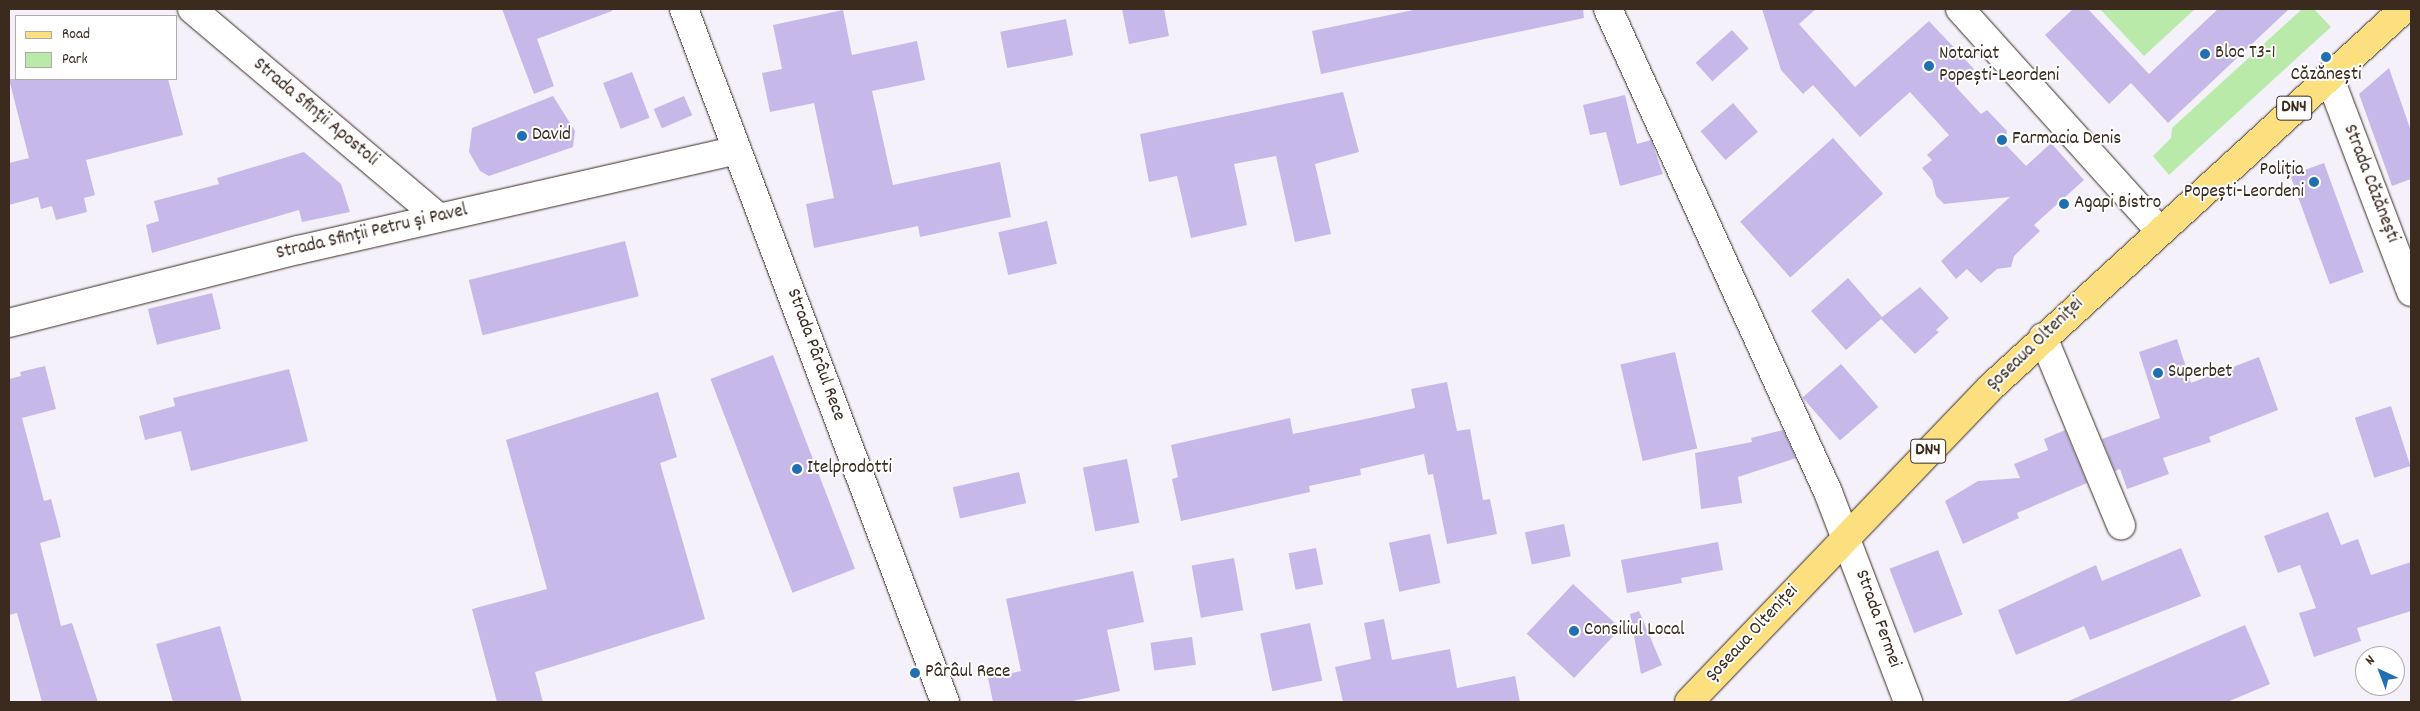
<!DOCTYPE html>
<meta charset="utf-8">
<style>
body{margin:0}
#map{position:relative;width:2420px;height:711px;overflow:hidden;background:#f4f1fb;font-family:Dekko,sans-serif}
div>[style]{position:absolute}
.green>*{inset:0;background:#baeaa9}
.building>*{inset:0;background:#c6b9ea;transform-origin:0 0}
.roads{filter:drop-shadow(0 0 1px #3b2a1e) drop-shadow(0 0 1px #3b2a1e)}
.street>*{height:28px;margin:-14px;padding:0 14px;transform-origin:14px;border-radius:14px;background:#fff}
.secondary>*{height:28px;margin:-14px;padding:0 14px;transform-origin:14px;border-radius:14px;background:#fff}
.primary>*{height:28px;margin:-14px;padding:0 14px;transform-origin:14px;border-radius:14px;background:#fce080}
.dots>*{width:14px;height:14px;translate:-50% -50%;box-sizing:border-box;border:2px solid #fff;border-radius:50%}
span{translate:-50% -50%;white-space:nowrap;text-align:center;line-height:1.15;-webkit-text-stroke:4px #fff;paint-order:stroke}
.shield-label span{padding:1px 4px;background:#fff;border:1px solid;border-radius:4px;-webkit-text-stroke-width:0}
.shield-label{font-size:18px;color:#3b2a1e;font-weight:700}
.poi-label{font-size:19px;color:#3b2a1e}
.left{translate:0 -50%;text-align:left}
.right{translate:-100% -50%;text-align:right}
.street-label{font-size:19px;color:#3b2a1e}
.frame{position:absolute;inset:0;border:10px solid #3b2a1e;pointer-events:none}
.legend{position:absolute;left:15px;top:15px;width:162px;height:65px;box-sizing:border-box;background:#fff;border:1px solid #b1aaa5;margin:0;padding:6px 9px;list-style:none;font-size:15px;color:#3b2a1e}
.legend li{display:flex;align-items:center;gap:10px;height:25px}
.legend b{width:25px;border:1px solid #b1aaa5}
.north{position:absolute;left:2355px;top:646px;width:50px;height:50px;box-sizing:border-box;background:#fff;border:1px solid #b1aaa5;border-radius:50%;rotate:317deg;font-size:14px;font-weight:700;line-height:20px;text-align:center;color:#3b2a1e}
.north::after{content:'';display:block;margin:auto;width:18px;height:22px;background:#1f6fb2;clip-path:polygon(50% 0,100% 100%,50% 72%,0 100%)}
</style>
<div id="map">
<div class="green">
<i style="clip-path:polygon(2100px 9px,2195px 9px,2144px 56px)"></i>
<i style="clip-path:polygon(2302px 9px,2314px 9px,2331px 27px,2169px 175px,2153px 156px,2171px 138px,2172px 128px)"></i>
</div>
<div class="building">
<i style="clip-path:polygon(502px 9px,612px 9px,612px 11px,537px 39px,554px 86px,534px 94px)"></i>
<i style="clip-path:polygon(1122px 9px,1164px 9px,1169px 36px,1129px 44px)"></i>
<i style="clip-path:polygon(1418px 9px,1583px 9px,1584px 18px,1321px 74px,1312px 31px)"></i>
<i style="clip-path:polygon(1762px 9px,1816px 9px,1799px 24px,1855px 87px,1929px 21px,1974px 69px,1955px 86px,1981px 114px,1987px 110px,2007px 131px,2005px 144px,2026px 166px,2051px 143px,2084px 180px,2034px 225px,2040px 231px,2014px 256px,2011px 267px,1997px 269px,1981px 283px,1967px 269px,1956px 279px,1941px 261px,2010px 197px,1944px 204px,1936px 196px,1932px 180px,1922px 168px,1932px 160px,1927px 155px,1949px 135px,1910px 92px,1860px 137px,1813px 85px,1803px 94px,1781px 70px)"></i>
<i style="clip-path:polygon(2073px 9px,2088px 9px,2149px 74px,2218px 9px,2289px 9px,2168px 123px,2131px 83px,2109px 104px,2045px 35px)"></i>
<i style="clip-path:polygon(843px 10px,852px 55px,917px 41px,925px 80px,872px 91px,893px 185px,1000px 162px,1011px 217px,920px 237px,918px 226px,814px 248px,806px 204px,834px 198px,814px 103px,770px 112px,762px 73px,782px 69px,773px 25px)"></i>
<i style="left:1066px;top:19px;width:37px;height:67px;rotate:79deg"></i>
<i style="left:1732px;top:30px;width:25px;height:49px;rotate:48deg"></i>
<i style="clip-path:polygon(2389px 68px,2411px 131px,2411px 179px,2392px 186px,2359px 94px)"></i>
<i style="left:632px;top:72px;width:49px;height:31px;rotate:69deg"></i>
<i style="clip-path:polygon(9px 79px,168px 79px,183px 135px,86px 160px,95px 195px,84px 198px,87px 212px,56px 220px,52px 206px,41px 209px,38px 197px,9px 205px,9px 163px,29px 158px)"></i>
<i style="clip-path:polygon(1343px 92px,1359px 152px,1315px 164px,1331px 234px,1295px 242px,1276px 156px,1234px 164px,1247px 225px,1191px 238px,1177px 176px,1149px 182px,1140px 134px)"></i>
<i style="clip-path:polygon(1625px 95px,1637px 144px,1651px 140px,1663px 174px,1620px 186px,1606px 132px,1590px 135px,1583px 105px)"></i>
<i style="clip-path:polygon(553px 96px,575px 131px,573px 147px,489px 176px,480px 171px,469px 152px,472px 128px)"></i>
<i style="left:684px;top:96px;width:21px;height:33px;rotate:67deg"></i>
<i style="left:1733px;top:103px;width:38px;height:43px;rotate:49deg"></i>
<i style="left:1833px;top:138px;width:75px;height:125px;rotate:48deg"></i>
<i style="clip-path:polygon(304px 152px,341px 184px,350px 212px,302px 222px,299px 210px,152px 253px,146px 225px,159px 221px,154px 201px,219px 184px,217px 178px)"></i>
<i style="left:2324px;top:163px;width:116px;height:36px;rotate:70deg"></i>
<i style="left:1047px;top:221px;width:44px;height:50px;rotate:77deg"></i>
<i style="left:625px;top:241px;width:57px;height:161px;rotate:76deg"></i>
<i style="clip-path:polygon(1848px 278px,1882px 317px,1920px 287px,1949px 318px,1936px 330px,1939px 332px,1915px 354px,1881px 319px,1846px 350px,1811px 311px)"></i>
<i style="left:212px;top:293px;width:37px;height:66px;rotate:76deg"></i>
<i style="clip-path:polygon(2177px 339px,2191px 383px,2259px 357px,2278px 410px,2209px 437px,2211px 442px,2163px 458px,2169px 474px,2127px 489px,2120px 469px,2115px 471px,2102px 439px,2160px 418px,2139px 352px)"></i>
<i style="left:1675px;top:352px;width:99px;height:56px;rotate:77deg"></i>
<i style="left:773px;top:355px;width:229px;height:67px;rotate:69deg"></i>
<i style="left:1841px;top:364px;width:57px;height:51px;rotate:49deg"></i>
<i style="clip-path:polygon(45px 366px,56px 409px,22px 418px,44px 501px,51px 499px,61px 537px,40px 543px,61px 626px,72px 623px,98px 702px,42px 702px,17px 613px,9px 615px,9px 379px,21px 376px,20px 372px)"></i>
<i style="clip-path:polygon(289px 369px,308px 441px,191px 471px,181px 431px,145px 440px,139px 416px,175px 406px,173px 398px)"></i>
<i style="clip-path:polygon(1447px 382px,1457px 431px,1470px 429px,1483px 500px,1490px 499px,1497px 534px,1447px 544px,1433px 474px,1428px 475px,1424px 454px,1360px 469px,1361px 475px,1309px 486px,1310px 492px,1181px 521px,1172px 479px,1178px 477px,1171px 445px,1290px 418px,1293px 434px,1370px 418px,1415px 408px,1411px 389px)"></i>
<i style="clip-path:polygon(658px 392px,677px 457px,660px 463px,705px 619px,535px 672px,543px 702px,497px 702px,472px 609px,547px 589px,506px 440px)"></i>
<i style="left:2391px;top:406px;width:63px;height:38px;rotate:72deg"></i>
<i style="clip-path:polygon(1783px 430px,1796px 458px,1738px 477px,1742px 503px,1701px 509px,1695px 453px,1752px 442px,1751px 438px)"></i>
<i style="clip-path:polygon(2065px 430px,2087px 483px,2017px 513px,2019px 518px,1963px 544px,1945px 501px,1978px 481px,2020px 478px,2014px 464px,2048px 450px,2044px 439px)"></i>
<i style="left:1127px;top:459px;width:65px;height:45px;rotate:79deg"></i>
<i style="left:1019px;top:472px;width:32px;height:68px;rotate:77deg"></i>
<i style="clip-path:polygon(2328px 512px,2341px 545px,2358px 539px,2371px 575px,2411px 562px,2411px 611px,2357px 628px,2361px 641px,2314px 657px,2299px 613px,2316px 608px,2300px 565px,2278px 573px,2264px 536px)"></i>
<i style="left:1564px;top:524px;width:33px;height:40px;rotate:78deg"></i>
<i style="left:1430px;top:534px;width:50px;height:42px;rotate:78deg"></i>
<i style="clip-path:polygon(1718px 542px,1723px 570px,1681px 578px,1682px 583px,1627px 593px,1621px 560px)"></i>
<i style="left:1316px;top:548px;width:37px;height:28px;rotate:79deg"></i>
<i style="clip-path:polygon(2181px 548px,2201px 596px,2090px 640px,2084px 626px,2016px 655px,1998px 610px,2096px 565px,2102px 581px)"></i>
<i style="left:1938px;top:550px;width:69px;height:52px;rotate:69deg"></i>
<i style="left:1234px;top:558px;width:53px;height:43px;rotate:80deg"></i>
<i style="clip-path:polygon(1133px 571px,1144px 622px,1107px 630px,1120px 691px,1068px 702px,993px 702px,988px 678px,1021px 671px,1006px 599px)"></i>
<i style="left:1573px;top:584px;width:65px;height:68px;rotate:43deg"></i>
<i style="clip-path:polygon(1639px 611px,1662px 665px,1641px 674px,1630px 614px)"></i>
<i style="clip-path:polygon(1384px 619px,1392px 660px,1450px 649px,1457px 688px,1515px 676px,1520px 702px,1343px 702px,1335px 667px,1371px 659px,1364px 623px)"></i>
<i style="left:1310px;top:623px;width:59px;height:51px;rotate:78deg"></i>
<i style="clip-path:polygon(2245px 625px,2270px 684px,2227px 702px,2066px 702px)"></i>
<i style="clip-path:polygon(220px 626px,242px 702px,173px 702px,156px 644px)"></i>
<i style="left:1192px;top:637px;width:28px;height:42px;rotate:82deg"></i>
</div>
<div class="roads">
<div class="street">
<i style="left:192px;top:9px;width:322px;rotate:40.2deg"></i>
<i style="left:1608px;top:9px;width:531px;rotate:65.51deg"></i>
<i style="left:1828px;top:492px;width:225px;rotate:69.1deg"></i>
<i style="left:1960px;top:9px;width:297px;rotate:48deg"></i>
<i style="left:2329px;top:76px;width:231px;rotate:69.2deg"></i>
<i style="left:9px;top:323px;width:298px;rotate:-14.2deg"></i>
<i style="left:298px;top:250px;width:450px;rotate:-12.8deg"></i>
<i style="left:2043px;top:337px;width:204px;rotate:67.5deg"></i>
</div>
<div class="secondary">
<i style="left:684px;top:9px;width:741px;rotate:69.36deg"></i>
</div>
<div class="primary">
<i style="left:1689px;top:702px;width:436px;rotate:-46.2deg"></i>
<i style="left:1991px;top:387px;width:560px;rotate:-42.47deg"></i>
</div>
</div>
<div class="dots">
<i style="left:2205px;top:54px;background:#1f6fb2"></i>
<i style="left:2326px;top:57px;background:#1f6fb2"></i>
<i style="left:1929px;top:66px;background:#1f6fb2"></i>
<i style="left:522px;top:136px;background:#1f6fb2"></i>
<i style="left:2002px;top:140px;background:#1f6fb2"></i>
<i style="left:2314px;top:182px;background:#1f6fb2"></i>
<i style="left:2064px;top:204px;background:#1f6fb2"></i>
<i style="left:2158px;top:373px;background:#1f6fb2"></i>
<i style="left:797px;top:469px;background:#1f6fb2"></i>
<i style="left:1574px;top:631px;background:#1f6fb2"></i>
<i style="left:915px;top:673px;background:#1f6fb2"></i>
</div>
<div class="shield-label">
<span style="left:2294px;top:108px">DN4</span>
<span style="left:1928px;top:451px">DN4</span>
</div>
<div class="poi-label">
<span class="left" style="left:2215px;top:54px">Bloc T3-1</span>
<span class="left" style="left:1939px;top:66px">Notariat<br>Popești-Leordeni</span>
<span style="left:2326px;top:76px">Căzănești</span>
<span class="left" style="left:532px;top:136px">David</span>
<span class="left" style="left:2012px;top:140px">Farmacia Denis</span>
<span class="right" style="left:2304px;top:182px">Poliția<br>Popești-Leordeni</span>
<span class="left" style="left:2074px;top:204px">Agapi Bistro</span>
<span class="left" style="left:2168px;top:373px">Superbet</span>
<span class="left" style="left:807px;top:469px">Itelprodotti</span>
<span class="left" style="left:1584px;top:631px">Consiliul Local</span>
<span class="left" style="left:925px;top:673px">Pârâul Rece</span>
</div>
<div class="street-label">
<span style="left:315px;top:113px;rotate:40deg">Strada Sfinții Apostoli</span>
<span style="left:2370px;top:184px;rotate:69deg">Strada Căzănești</span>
<span style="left:372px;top:233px;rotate:-13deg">Strada Sfinții Petru și Pavel</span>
<span style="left:2036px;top:345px;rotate:-44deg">Șoseaua Olteniței</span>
<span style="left:815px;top:355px;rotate:70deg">Strada Pârâul Rece</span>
<span style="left:1877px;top:619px;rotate:70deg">Strada Fermei</span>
<span style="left:1753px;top:634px;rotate:-47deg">Șoseaua Olteniței</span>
</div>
<div class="frame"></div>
<ul class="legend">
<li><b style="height:6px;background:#fce080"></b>Road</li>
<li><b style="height:14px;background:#baeaa9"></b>Park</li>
</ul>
<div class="north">N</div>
</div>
